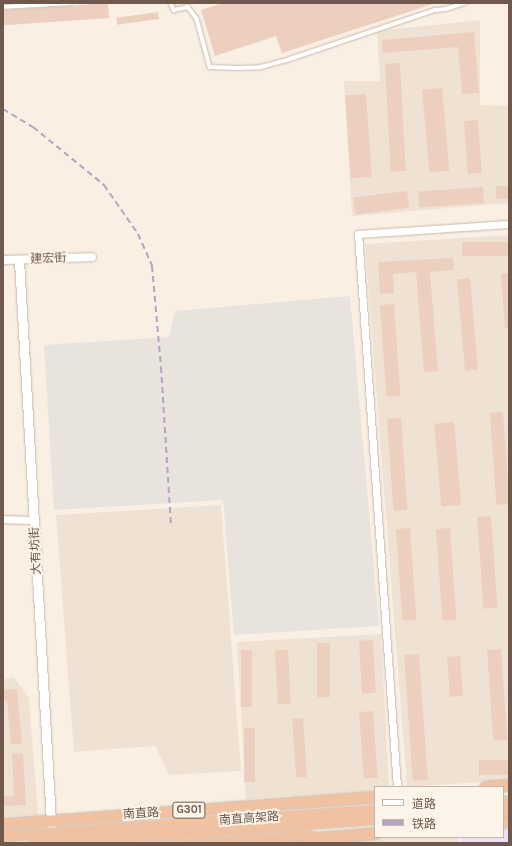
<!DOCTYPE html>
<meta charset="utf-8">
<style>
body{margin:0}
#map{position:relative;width:512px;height:846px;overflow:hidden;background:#f9f0e3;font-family:Karla,"Noto Sans SC",sans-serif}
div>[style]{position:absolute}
.residential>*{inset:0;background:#f0e2d3}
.industrial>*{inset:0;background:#e9e3de}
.education>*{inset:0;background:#ede0f5}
.building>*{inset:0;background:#eccfbe;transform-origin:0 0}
.roads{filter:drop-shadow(0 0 1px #c9b8ab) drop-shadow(0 0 1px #c9b8ab)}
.service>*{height:3.5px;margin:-1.75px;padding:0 1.75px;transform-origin:1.75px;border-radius:1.75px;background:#fff}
.minor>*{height:7px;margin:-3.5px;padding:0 3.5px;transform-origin:3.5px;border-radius:3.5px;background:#fff}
.tertiary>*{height:8px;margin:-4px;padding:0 4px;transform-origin:4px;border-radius:4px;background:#fff}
.secondary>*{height:9px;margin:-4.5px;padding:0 4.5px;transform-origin:4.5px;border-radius:4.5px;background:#fff}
.trunk>*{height:11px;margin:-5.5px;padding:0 5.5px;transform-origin:5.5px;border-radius:5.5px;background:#f0c2a2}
.rail>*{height:2px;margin-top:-1px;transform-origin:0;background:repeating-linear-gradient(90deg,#b3a4c1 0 6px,transparent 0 10px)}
.bridges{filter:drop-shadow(0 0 1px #d7d0cd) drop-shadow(0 0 1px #d7d0cd)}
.trunk-bridge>*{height:11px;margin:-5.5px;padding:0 5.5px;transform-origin:5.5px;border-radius:5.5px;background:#f0c2a2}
span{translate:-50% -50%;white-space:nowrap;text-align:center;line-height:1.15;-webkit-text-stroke:4px #fdf4e9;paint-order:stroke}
.shield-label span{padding:1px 3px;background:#fdf4e9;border:1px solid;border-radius:3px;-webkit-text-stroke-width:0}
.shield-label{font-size:11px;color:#6f584c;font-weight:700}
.street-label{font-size:12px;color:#6f584c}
.frame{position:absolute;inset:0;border:4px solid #6f584c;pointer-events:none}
.legend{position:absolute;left:374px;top:786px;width:130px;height:52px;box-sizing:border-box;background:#fdf4e9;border:1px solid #c4b6aa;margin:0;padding:5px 7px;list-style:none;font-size:12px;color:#6f584c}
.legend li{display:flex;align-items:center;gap:8px;height:20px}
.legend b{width:20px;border:1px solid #c4b6aa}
</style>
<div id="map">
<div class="residential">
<i style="clip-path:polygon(480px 20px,480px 105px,509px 106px,509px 203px,352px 216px,344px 81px,380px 81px,377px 31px)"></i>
<i style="clip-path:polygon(509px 235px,509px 780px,407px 787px,365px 244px)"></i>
<i style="clip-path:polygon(221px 505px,241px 771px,169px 775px,155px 746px,74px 752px,56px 515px)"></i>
<i style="clip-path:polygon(381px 634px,389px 787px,375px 787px,375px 791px,246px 799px,237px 642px)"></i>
<i style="clip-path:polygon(14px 677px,29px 698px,38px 815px,3px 817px,3px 680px)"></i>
<i style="clip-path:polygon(375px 835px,375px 837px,457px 837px,458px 843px,271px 843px)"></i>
</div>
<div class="industrial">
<i style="clip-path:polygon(350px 296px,379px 626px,234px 635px,223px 500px,54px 510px,44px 345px,169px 337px,175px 311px)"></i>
</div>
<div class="education">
<i style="clip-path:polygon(509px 826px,509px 843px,461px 843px,460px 837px,503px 837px,503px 827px)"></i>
</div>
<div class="building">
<i style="left:108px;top:3px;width:15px;height:105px;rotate:86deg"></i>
<i style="clip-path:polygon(223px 3px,433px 3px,433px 4px,282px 53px,276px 36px,215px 56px,201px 10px)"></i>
<i style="left:158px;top:12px;width:7px;height:42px;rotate:82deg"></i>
<i style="clip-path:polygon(474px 32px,479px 93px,462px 94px,458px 47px,383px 53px,382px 40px)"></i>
<i style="left:400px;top:63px;width:108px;height:15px;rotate:87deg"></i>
<i style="left:442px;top:88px;width:83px;height:20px;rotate:85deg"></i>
<i style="left:366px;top:94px;width:83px;height:21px;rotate:86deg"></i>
<i style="left:478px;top:120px;width:53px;height:14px;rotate:86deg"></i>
<i style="left:509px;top:186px;width:13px;height:13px;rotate:90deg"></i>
<i style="left:483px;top:187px;width:16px;height:65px;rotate:86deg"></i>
<i style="left:407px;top:191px;width:17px;height:54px;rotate:83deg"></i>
<i style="left:509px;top:242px;width:14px;height:47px;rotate:90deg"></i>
<i style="clip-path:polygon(453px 258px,454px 270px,430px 272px,438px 371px,424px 372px,416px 272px,393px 274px,394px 293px,380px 294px,378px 262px)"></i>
<i style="clip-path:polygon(509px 273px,509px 327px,505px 328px,501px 274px)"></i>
<i style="left:470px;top:278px;width:92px;height:13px;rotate:85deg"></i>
<i style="left:394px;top:304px;width:92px;height:14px;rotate:86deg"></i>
<i style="left:503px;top:412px;width:92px;height:13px;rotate:86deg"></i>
<i style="left:401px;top:418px;width:92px;height:14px;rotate:86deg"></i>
<i style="left:454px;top:422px;width:83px;height:20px;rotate:85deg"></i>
<i style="left:491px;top:516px;width:92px;height:14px;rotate:86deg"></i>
<i style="left:410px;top:528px;width:92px;height:14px;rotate:86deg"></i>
<i style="left:450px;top:528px;width:92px;height:14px;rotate:86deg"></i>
<i style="left:373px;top:640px;width:53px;height:14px;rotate:87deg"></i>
<i style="left:317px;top:643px;width:13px;height:54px"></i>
<i style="left:501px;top:649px;width:91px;height:14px;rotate:86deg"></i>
<i style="left:241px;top:650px;width:11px;height:57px"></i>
<i style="left:288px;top:650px;width:54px;height:13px;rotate:87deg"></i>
<i style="left:419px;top:654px;width:126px;height:15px;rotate:86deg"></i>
<i style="left:460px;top:656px;width:40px;height:13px;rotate:86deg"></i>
<i style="clip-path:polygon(17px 689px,22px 744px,11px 744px,7px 700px,3px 701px,3px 690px)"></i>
<i style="left:373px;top:711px;width:67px;height:14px;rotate:86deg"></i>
<i style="left:303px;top:718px;width:59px;height:11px;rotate:86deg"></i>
<i style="left:244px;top:728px;width:11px;height:54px"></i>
<i style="clip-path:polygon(23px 753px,26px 805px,3px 806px,3px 796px,14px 796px,12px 754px)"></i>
<i style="left:509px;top:760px;width:15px;height:30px;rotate:90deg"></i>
</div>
<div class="roads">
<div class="service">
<i style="left:171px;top:3px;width:8px;rotate:67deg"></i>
<i style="left:174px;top:10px;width:14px;rotate:-12deg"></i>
<i style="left:188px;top:7px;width:15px;rotate:53deg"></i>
<i style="left:197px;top:19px;width:50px;rotate:74.8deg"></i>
<i style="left:210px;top:67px;width:28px;rotate:2deg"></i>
<i style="left:238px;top:68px;width:23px;rotate:-2deg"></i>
<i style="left:261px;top:67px;width:30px;rotate:-15deg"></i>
<i style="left:290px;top:59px;width:153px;rotate:-18.7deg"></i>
<i style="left:435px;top:10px;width:11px;rotate:-5deg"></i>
<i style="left:446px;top:9px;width:20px;rotate:-18deg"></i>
<i style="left:3px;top:7px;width:67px;rotate:-3.4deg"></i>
</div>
<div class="minor">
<i style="left:3px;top:519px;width:31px;rotate:2deg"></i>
<i style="left:397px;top:787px;width:554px;rotate:-94.03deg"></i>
<i style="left:358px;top:234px;width:151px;rotate:-3.8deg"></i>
</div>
<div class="tertiary">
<i style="left:3px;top:260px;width:89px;rotate:-1.9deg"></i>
</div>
<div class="secondary">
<i style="left:19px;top:260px;width:581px;rotate:86.74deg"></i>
</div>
<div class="trunk">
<i style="left:485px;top:787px;width:24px;rotate:-5deg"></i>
<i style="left:503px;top:802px;width:6px;rotate:-9deg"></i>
<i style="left:503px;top:810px;width:6px"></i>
<i style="left:503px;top:822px;width:6px;rotate:-9deg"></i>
<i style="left:3px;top:824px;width:373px;rotate:-4.2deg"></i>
<i style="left:152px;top:843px;width:149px;rotate:-3.1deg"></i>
<i style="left:301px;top:835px;width:15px;rotate:11deg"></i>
<i style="left:316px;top:838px;width:59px;rotate:-4.8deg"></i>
</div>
</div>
<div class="rail">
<i style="left:3px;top:109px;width:35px;rotate:31deg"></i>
<i style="left:33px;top:127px;width:92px;rotate:39.2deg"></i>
<i style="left:104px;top:185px;width:60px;rotate:55.2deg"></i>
<i style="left:138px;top:234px;width:35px;rotate:66deg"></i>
<i style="left:152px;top:266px;width:101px;rotate:84.9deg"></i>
<i style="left:161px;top:367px;width:160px;rotate:86.4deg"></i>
</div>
<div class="bridges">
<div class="trunk-bridge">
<i style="left:3px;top:836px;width:373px;rotate:-4deg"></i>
<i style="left:33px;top:843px;width:343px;rotate:-4deg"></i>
</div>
</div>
<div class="shield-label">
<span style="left:189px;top:810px">G301</span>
</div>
<div class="street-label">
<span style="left:48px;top:259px;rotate:-2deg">建宏街</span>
<span style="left:36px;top:551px;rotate:-93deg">大有坊街</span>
<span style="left:141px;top:814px;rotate:-4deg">南直路</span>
<span style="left:249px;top:819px;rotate:-4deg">南直高架路</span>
</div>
<div class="frame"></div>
<ul class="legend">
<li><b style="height:5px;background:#fff"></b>道路</li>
<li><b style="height:5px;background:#b3a4c1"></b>铁路</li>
</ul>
</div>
